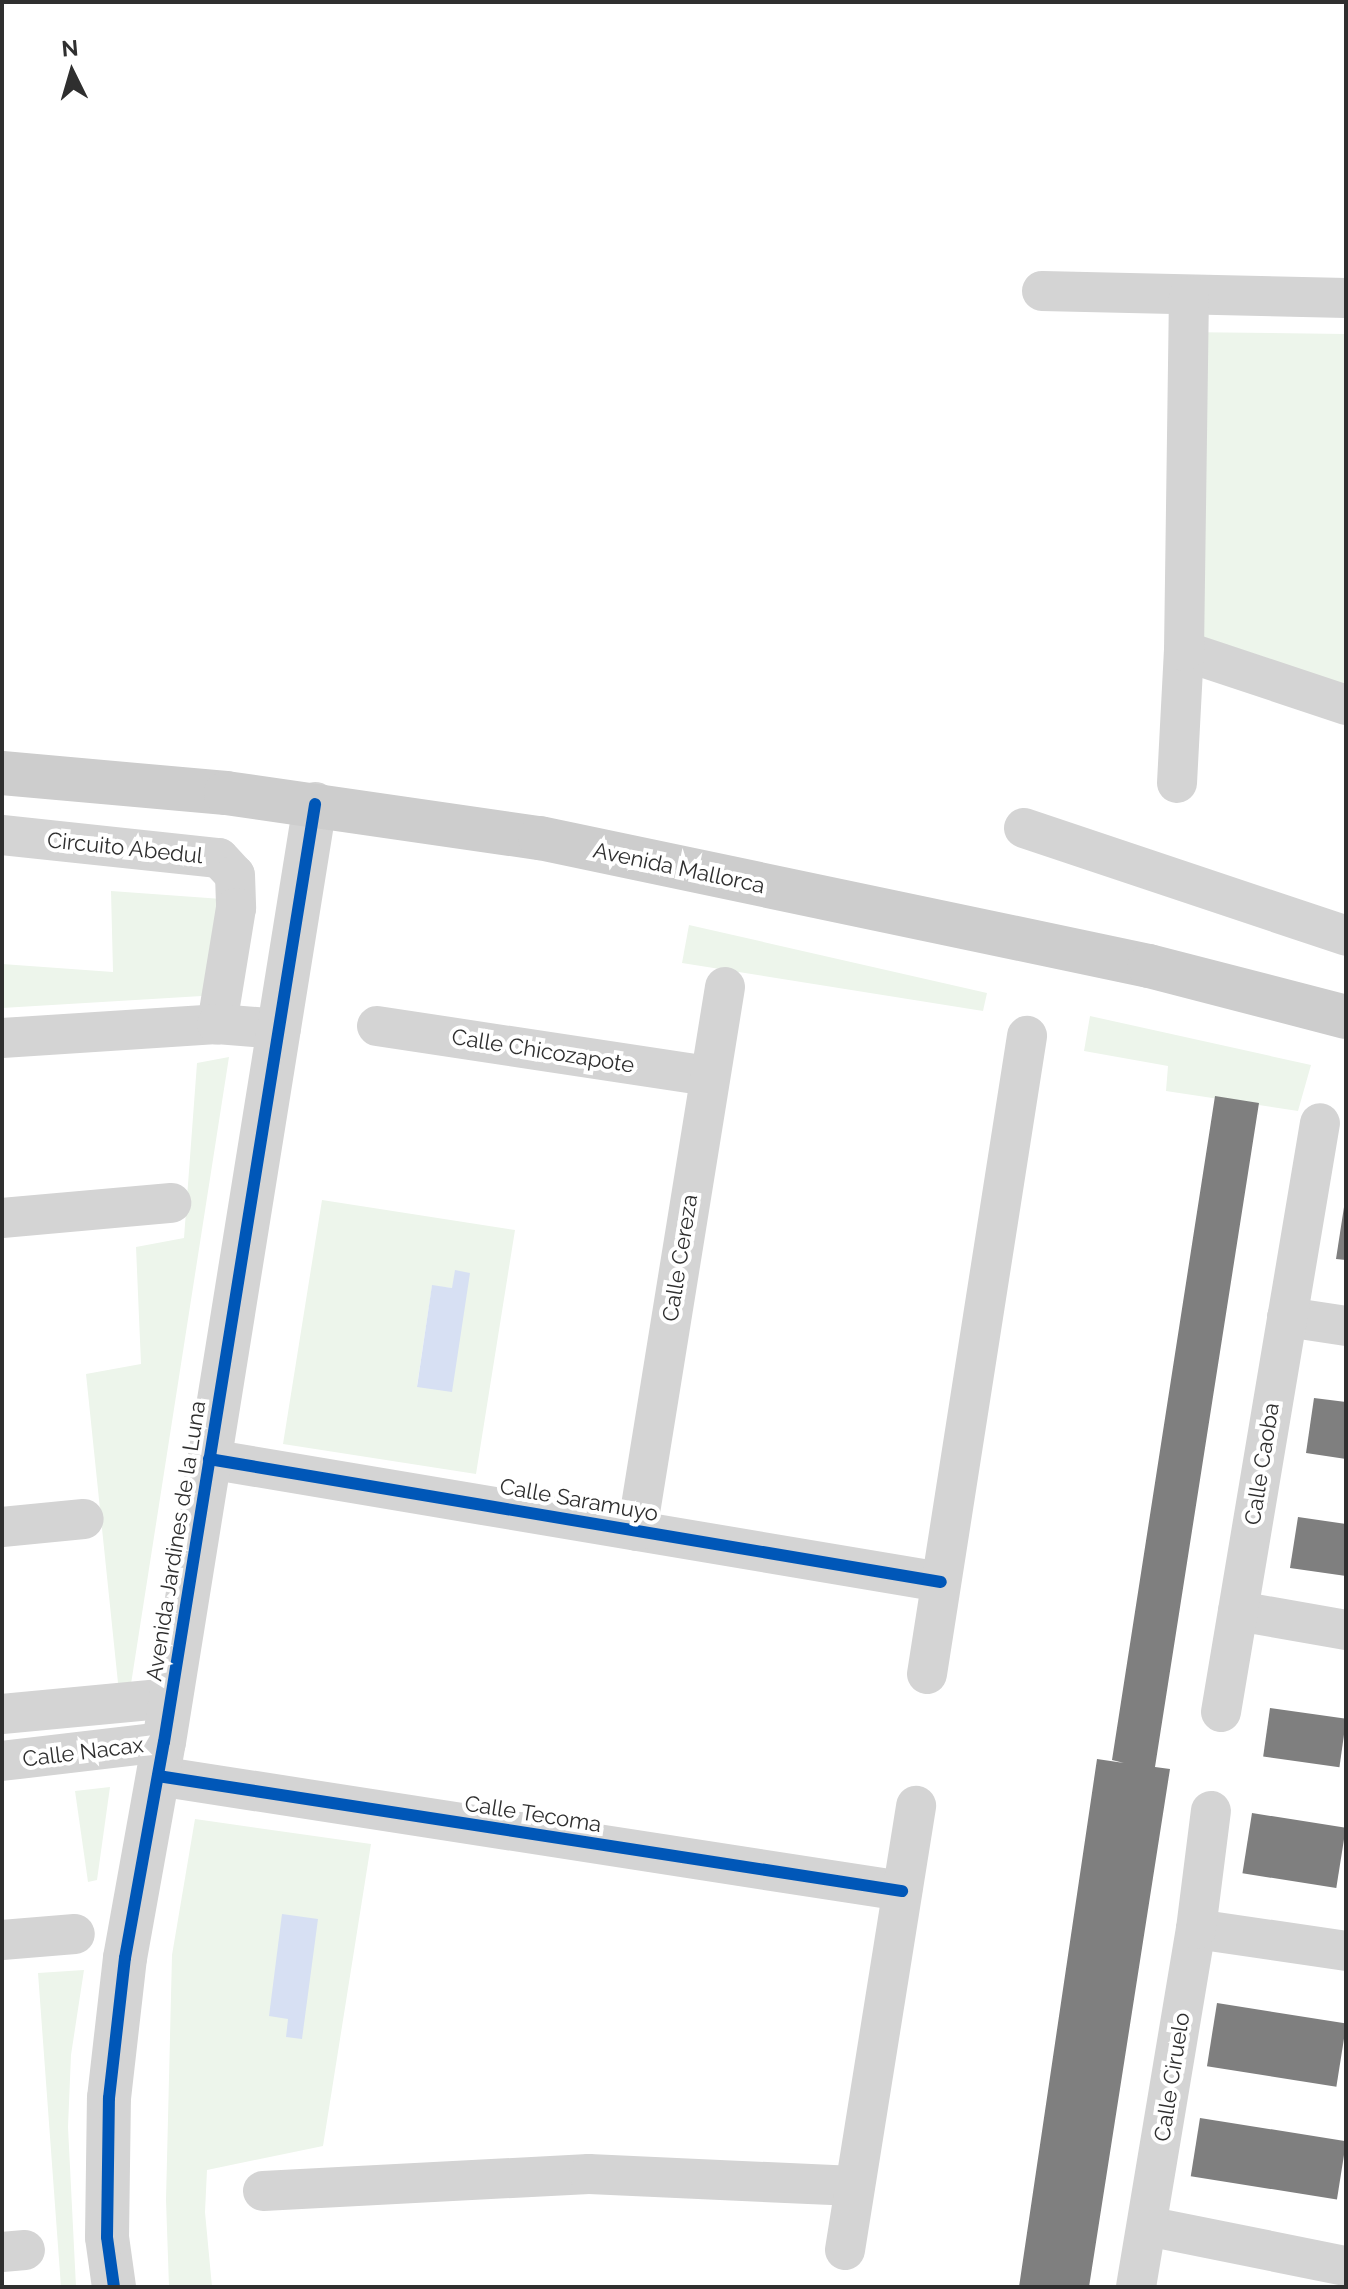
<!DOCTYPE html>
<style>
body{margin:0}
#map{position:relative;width:1348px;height:2289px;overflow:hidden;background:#fff;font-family:Raleway,sans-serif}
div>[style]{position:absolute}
.green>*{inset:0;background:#edf5eb}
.water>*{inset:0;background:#d7e0f3}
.building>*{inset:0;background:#7f7f7f;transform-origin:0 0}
.minor>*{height:40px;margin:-20px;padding:0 20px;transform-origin:20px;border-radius:20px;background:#d4d4d4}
.tertiary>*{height:44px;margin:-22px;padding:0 22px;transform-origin:22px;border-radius:22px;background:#d4d4d4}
.secondary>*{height:44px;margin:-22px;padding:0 22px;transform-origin:22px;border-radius:22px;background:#cdcdcd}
.cycleway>*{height:12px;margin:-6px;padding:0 6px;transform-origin:6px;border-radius:6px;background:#0057b8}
span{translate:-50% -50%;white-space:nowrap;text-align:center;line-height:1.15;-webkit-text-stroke:8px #fff;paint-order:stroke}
.street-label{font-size:22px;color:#2f2f2f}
.frame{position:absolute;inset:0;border:4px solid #2f2f2f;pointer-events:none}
.north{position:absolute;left:32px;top:32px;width:80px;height:80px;-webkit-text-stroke:6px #fff;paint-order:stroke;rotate:355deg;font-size:22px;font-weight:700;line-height:32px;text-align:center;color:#2f2f2f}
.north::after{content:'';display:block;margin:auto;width:28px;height:36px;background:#2f2f2f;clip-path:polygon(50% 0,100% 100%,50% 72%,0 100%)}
</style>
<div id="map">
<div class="green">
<i style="clip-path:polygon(1178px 332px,1346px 334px,1346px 686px,1175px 627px)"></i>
<i style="clip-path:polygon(111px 891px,222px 899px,202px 996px,2px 1008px,2px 964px,113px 972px)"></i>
<i style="clip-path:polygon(689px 925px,987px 993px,983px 1011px,682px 963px)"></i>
<i style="clip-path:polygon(1090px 1016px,1311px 1065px,1298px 1111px,1166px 1091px,1168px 1066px,1084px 1051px)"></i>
<i style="clip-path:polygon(229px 1057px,131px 1684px,118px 1683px,86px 1374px,141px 1364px,136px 1247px,184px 1238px,197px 1063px)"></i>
<i style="clip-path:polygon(evenodd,322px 1200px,515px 1230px,476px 1474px,283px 1444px,322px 1200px,432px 1286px,452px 1288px,417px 1387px,417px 1386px,432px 1286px)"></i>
<i style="clip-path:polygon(110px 1787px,97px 1880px,88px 1882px,75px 1791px)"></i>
<i style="clip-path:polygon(195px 1819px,371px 1844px,323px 2146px,207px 2170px,205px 2212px,212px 2287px,169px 2287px,166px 2200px,172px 1955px)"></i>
<i style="clip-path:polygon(84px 1970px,71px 2055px,68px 2127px,76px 2287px,61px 2287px,38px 1973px)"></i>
</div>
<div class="water">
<i style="clip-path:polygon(455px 1270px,470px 1273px,452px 1392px,417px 1387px,432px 1285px,452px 1288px)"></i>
<i style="clip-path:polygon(282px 1914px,318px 1919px,302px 2039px,286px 2037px,288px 2019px,269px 2016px)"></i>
</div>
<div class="building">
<i style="clip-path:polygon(1215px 1096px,1259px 1103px,1155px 1767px,1170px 1769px,1089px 2287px,1019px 2287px,1097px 1759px,1124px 1763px,1112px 1760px)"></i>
<i style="clip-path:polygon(1344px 1207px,1346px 1208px,1346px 1260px,1336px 1259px)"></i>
<i style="clip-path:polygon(1314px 1398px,1346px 1402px,1346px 1459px,1306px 1453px)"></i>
<i style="clip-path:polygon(1298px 1517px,1346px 1524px,1346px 1576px,1290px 1568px)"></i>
<i style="left:1270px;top:1708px;width:77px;height:49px;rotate:8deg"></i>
<i style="left:1252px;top:1813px;width:95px;height:61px;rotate:9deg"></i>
<i style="left:1217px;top:2003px;width:131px;height:64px;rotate:9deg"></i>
<i style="left:1200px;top:2118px;width:148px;height:59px;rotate:9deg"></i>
</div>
<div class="minor">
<i style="left:1042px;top:291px;width:304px;rotate:1.3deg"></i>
<i style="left:1184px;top:651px;width:171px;rotate:18.4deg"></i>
<i style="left:1177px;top:783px;width:132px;rotate:-87deg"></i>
<i style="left:1184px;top:651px;width:355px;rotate:-89.2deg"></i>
<i style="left:1024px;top:828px;width:340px;rotate:18.5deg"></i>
<i style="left:2px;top:835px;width:218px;rotate:6.1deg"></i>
<i style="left:219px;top:858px;width:23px;rotate:47deg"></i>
<i style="left:235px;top:875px;width:33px;rotate:88deg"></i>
<i style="left:236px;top:908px;width:118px;rotate:99.3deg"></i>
<i style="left:377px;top:1026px;width:335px;rotate:8.6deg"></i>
<i style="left:2px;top:1038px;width:215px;rotate:-3.7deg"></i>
<i style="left:217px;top:1024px;width:64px;rotate:4.5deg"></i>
<i style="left:2px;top:1218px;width:170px;rotate:-5.1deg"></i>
<i style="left:1287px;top:1317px;width:60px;rotate:8.7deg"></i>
<i style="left:209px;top:1459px;width:742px;rotate:9.54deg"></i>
<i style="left:2px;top:1527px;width:82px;rotate:-5.6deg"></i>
<i style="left:637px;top:1531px;width:551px;rotate:-80.81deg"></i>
<i style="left:1238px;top:1611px;width:110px;rotate:10deg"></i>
<i style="left:927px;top:1674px;width:646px;rotate:-81.09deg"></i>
<i style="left:1221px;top:1712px;width:597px;rotate:-80.46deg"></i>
<i style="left:2px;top:1714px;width:170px;rotate:-5.4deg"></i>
<i style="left:2px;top:1761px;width:163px;rotate:-6.7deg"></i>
<i style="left:158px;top:1776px;width:753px;rotate:8.79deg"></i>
<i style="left:1196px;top:1929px;width:152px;rotate:8.3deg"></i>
<i style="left:2px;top:1940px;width:73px;rotate:-4.7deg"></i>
<i style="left:263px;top:2191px;width:326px;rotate:-3deg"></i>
<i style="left:589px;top:2174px;width:266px;rotate:2.6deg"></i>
<i style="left:1147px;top:2226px;width:203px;rotate:11.4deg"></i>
<i style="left:845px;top:2250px;width:450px;rotate:-80.9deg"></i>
<i style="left:2px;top:2252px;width:23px;rotate:-5deg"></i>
<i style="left:1136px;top:2287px;width:363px;rotate:-80.5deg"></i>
<i style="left:1196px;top:1929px;width:119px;rotate:-82.8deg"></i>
</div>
<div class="tertiary">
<i style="left:114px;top:2287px;width:50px;rotate:-98deg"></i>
<i style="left:107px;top:2237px;width:139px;rotate:-89.2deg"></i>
<i style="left:109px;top:2098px;width:141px;rotate:-83.5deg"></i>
<i style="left:125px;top:1958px;width:219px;rotate:-79.8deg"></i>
<i style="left:164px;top:1742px;width:950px;rotate:-80.85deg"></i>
</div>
<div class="secondary">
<i style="left:2px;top:773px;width:225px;rotate:5.1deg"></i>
<i style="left:226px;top:793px;width:317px;rotate:8.2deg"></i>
<i style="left:540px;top:838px;width:622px;rotate:11.87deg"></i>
<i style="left:1149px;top:966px;width:203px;rotate:14.5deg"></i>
</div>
<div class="cycleway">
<i style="left:209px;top:1459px;width:742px;rotate:9.54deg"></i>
<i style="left:158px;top:1776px;width:753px;rotate:8.79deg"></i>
<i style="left:114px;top:2287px;width:50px;rotate:-98deg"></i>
<i style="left:107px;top:2237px;width:139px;rotate:-89.2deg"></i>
<i style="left:109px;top:2098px;width:141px;rotate:-83.5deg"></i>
<i style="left:125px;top:1958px;width:219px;rotate:-79.8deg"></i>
<i style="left:164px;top:1742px;width:950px;rotate:-80.85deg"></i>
</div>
<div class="street-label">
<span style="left:125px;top:848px;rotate:6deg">Circuito Abedul</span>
<span style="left:679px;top:868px;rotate:12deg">Avenida Mallorca</span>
<span style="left:543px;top:1051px;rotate:9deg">Calle Chicozapote</span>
<span style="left:680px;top:1258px;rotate:-81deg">Calle Cereza</span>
<span style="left:1262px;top:1464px;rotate:-81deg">Calle Caoba</span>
<span style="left:579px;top:1500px;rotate:10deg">Calle Saramuyo</span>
<span style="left:176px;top:1541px;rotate:-81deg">Avenida Jardines de la Luna</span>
<span style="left:83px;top:1752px;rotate:-7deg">Calle Nacax</span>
<span style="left:533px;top:1814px;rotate:9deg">Calle Tecoma</span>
<span style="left:1172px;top:2077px;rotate:-81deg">Calle Ciruelo</span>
</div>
<div class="frame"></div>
<div class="north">N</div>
</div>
